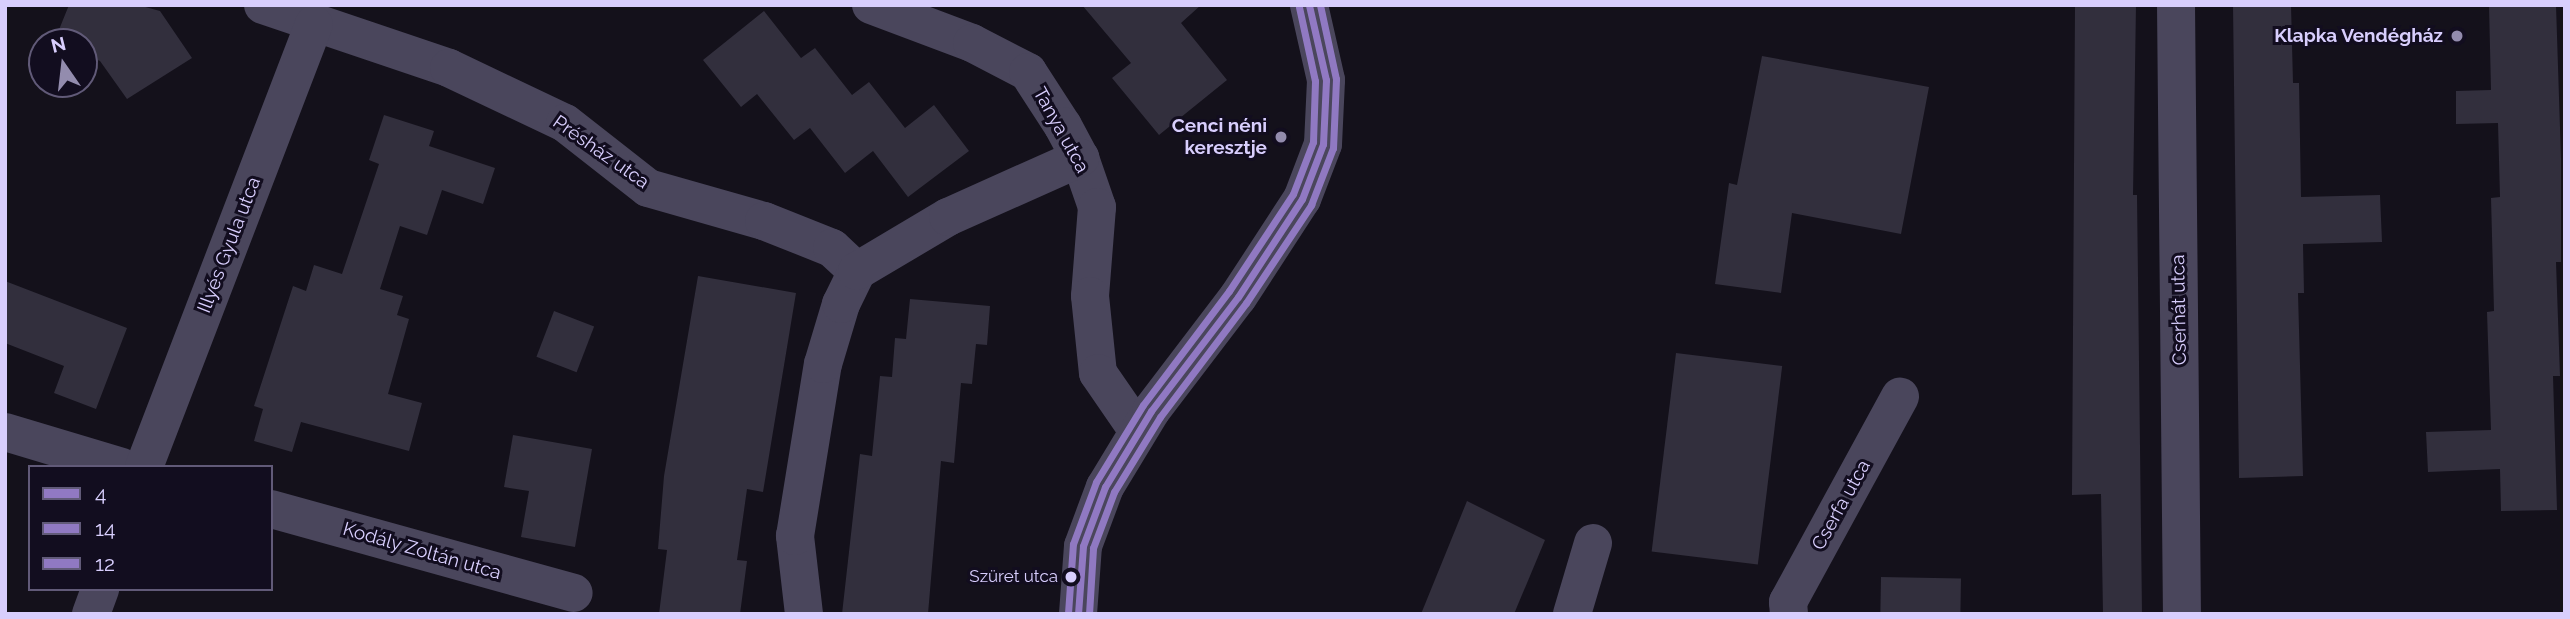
<!DOCTYPE html>
<meta charset="utf-8">
<style>
body{margin:0}
#map{position:relative;width:2570px;height:619px;overflow:hidden;background:#14111b;font-family:Raleway,sans-serif}
div>[style]{position:absolute}
.building>*{inset:0;background:#322f3d;transform-origin:0 0}
.street>*{height:38px;margin:-19px;padding:0 19px;transform-origin:19px;border-radius:19px;background:#4a465c}
.bus-1>*{height:7px;margin:-3.5px;padding:0 3.5px;transform-origin:3.5px;border-radius:3.5px;background:#9179c3}
.bus-2>*{height:7px;margin:-3.5px;padding:0 3.5px;transform-origin:3.5px;border-radius:3.5px;background:#9079c2}
.bus-3>*{height:7px;margin:-3.5px;padding:0 3.5px;transform-origin:3.5px;border-radius:3.5px;background:#9079c2}
.dots>*{width:19px;height:19px;translate:-50% -50%;box-sizing:border-box;border:4px solid #120d1f;border-radius:50%}
span{translate:-50% -50%;white-space:nowrap;text-align:center;line-height:1.15;-webkit-text-stroke:6px #120d1f;paint-order:stroke}
.bus-label{font-size:17px;color:#d8cefd}
.right{translate:-100% -50%;text-align:right}
.poi-label{font-size:19px;color:#d8cefd;font-weight:700}
.street-label{font-size:19px;color:#d8cefd}
.frame{position:absolute;inset:0;border:7px solid #d8cefd;pointer-events:none}
.legend{position:absolute;left:28px;top:465px;width:245px;height:126px;box-sizing:border-box;background:#120d1f;border:2px solid #615a78;margin:0;padding:9px 12px;list-style:none;font-size:21px;color:#d8cefd}
.legend li{display:flex;align-items:center;gap:14px;height:35px}
.legend b{width:35px;border:2px solid #615a78}
.north{position:absolute;left:28px;top:28px;width:70px;height:70px;box-sizing:border-box;background:#120d1f;border:2px solid #615a78;border-radius:50%;rotate:346deg;font-size:19px;font-weight:700;line-height:28px;text-align:center;color:#d8cefd}
.north::after{content:'';display:block;margin:auto;width:24px;height:32px;background:#938cae;clip-path:polygon(50% 0,100% 100%,50% 72%,0 100%)}
</style>
<div id="map">
<div class="building">
<i style="clip-path:polygon(69px 5px,138px 5px,160px 11px,192px 58px,127px 99px,100px 61px,84px 54px,84px 42px,54px 42px)"></i>
<i style="clip-path:polygon(1082px 5px,1201px 5px,1181px 23px,1227px 80px,1159px 135px,1112px 78px,1131px 63px)"></i>
<i style="clip-path:polygon(2075px 5px,2136px 5px,2133px 195px,2137px 195px,2142px 614px,2103px 614px,2101px 494px,2072px 495px)"></i>
<i style="clip-path:polygon(2233px 5px,2291px 5px,2293px 83px,2299px 83px,2301px 197px,2380px 195px,2382px 242px,2303px 244px,2304px 293px,2298px 293px,2303px 476px,2239px 478px)"></i>
<i style="clip-path:polygon(2489px 5px,2556px 5px,2561px 159px,2561px 262px,2556px 262px,2560px 376px,2553px 376px,2557px 510px,2501px 511px,2500px 469px,2428px 472px,2426px 432px,2491px 430px,2487px 312px,2494px 311px,2491px 198px,2500px 197px,2498px 123px,2456px 124px,2456px 91px,2491px 90px)"></i>
<i style="clip-path:polygon(764px 11px,801px 58px,815px 48px,852px 95px,869px 82px,905px 128px,934px 105px,969px 151px,908px 197px,873px 151px,845px 173px,810px 128px,794px 140px,757px 94px,741px 107px,703px 60px)"></i>
<i style="clip-path:polygon(1762px 56px,1929px 87px,1901px 234px,1792px 213px,1781px 293px,1715px 284px,1729px 183px,1737px 185px)"></i>
<i style="clip-path:polygon(384px 115px,434px 131px,429px 146px,495px 168px,483px 204px,442px 190px,427px 235px,400px 226px,380px 289px,403px 296px,397px 315px,409px 319px,388px 394px,422px 403px,409px 451px,301px 422px,292px 452px,254px 441px,263px 409px,254px 406px,293px 286px,306px 291px,314px 265px,342px 274px,379px 164px,369px 160px)"></i>
<i style="clip-path:polygon(698px 276px,796px 293px,763px 492px,747px 489px,737px 560px,747px 561px,740px 614px,659px 614px,667px 550px,658px 549px,664px 476px)"></i>
<i style="clip-path:polygon(5px 281px,127px 328px,96px 409px,54px 393px,64px 366px,5px 343px)"></i>
<i style="clip-path:polygon(910px 299px,990px 306px,987px 345px,976px 344px,972px 384px,961px 383px,954px 463px,941px 461px,928px 614px,842px 614px,860px 454px,872px 456px,880px 376px,892px 377px,895px 338px,906px 339px)"></i>
<i style="left:554px;top:311px;width:43px;height:49px;rotate:21deg"></i>
<i style="left:1676px;top:353px;width:107px;height:200px;rotate:7deg"></i>
<i style="clip-path:polygon(513px 435px,592px 449px,575px 547px,521px 537px,529px 491px,504px 487px)"></i>
<i style="clip-path:polygon(1467px 501px,1545px 540px,1514px 614px,1421px 614px)"></i>
<i style="left:1881px;top:577px;width:80px;height:37px;rotate:1deg"></i>
</div>
<div class="street">
<i style="left:263px;top:5px;width:196px;rotate:18.7deg"></i>
<i style="left:449px;top:68px;width:128px;rotate:25.4deg"></i>
<i style="left:565px;top:123px;width:105px;rotate:38.1deg"></i>
<i style="left:648px;top:188px;width:121px;rotate:15.9deg"></i>
<i style="left:764px;top:221px;width:73px;rotate:21.7deg"></i>
<i style="left:832px;top:248px;width:34px;rotate:43deg"></i>
<i style="left:871px;top:5px;width:108px;rotate:20.6deg"></i>
<i style="left:972px;top:43px;width:63px;rotate:27.4deg"></i>
<i style="left:1028px;top:72px;width:64px;rotate:57.1deg"></i>
<i style="left:1063px;top:126px;width:36px;rotate:62deg"></i>
<i style="left:1080px;top:158px;width:52px;rotate:70.9deg"></i>
<i style="left:1097px;top:207px;width:89px;rotate:94.5deg"></i>
<i style="left:1090px;top:296px;width:77px;rotate:84.1deg"></i>
<i style="left:1098px;top:373px;width:70px;rotate:55.4deg"></i>
<i style="left:2176px;top:5px;width:609px;rotate:89.44deg"></i>
<i style="left:5px;top:432px;width:122px;rotate:16.7deg"></i>
<i style="left:144px;top:467px;width:474px;rotate:-69deg"></i>
<i style="left:271px;top:509px;width:314px;rotate:15.5deg"></i>
<i style="left:91px;top:614px;width:27px;rotate:-70deg"></i>
<i style="left:804px;top:614px;width:79px;rotate:-96.6deg"></i>
<i style="left:795px;top:536px;width:174px;rotate:-80.8deg"></i>
<i style="left:823px;top:364px;width:63px;rotate:-73.3deg"></i>
<i style="left:841px;top:304px;width:37px;rotate:-64deg"></i>
<i style="left:857px;top:271px;width:106px;rotate:-30.7deg"></i>
<i style="left:948px;top:217px;width:145px;rotate:-24.1deg"></i>
<i style="left:1078px;top:614px;width:68px;rotate:-85.8deg"></i>
<i style="left:1083px;top:546px;width:63px;rotate:-69.6deg"></i>
<i style="left:1105px;top:487px;width:89px;rotate:-58.8deg"></i>
<i style="left:1151px;top:411px;width:143px;rotate:-52.7deg"></i>
<i style="left:1238px;top:297px;width:117px;rotate:-56.9deg"></i>
<i style="left:1302px;top:199px;width:59px;rotate:-69.1deg"></i>
<i style="left:1323px;top:144px;width:64px;rotate:-87.3deg"></i>
<i style="left:1326px;top:80px;width:77px;rotate:-102.8deg"></i>
<i style="left:1572px;top:614px;width:74px;rotate:-73.5deg"></i>
<i style="left:1789px;top:614px;width:12px;rotate:-95deg"></i>
<i style="left:1788px;top:602px;width:234px;rotate:-61.4deg"></i>
</div>
<div class="bus-1">
<i style="left:1078px;top:614px;width:68px;rotate:-85.8deg"></i>
<i style="left:1083px;top:546px;width:63px;rotate:-69.6deg"></i>
<i style="left:1105px;top:487px;width:89px;rotate:-58.8deg"></i>
<i style="left:1151px;top:411px;width:143px;rotate:-52.7deg"></i>
<i style="left:1238px;top:297px;width:117px;rotate:-56.9deg"></i>
<i style="left:1302px;top:199px;width:59px;rotate:-69.1deg"></i>
<i style="left:1323px;top:144px;width:64px;rotate:-87.3deg"></i>
<i style="left:1326px;top:80px;width:77px;rotate:-102.8deg"></i>
</div>
<div class="bus-2">
<i style="left:1089px;top:614px;width:66px;rotate:-86.5deg"></i>
<i style="left:1093px;top:548px;width:60px;rotate:-69.4deg"></i>
<i style="left:1114px;top:492px;width:88px;rotate:-58.5deg"></i>
<i style="left:1160px;top:417px;width:143px;rotate:-53deg"></i>
<i style="left:1246px;top:303px;width:118px;rotate:-56.4deg"></i>
<i style="left:1311px;top:205px;width:61px;rotate:-68.9deg"></i>
<i style="left:1333px;top:148px;width:69px;rotate:-87.5deg"></i>
<i style="left:1336px;top:79px;width:76px;rotate:-102.2deg"></i>
</div>
<div class="bus-3">
<i style="left:1068px;top:613px;width:69px;rotate:-85.9deg"></i>
<i style="left:1073px;top:544px;width:66px;rotate:-69.6deg"></i>
<i style="left:1096px;top:482px;width:90px;rotate:-58.6deg"></i>
<i style="left:1143px;top:405px;width:143px;rotate:-53deg"></i>
<i style="left:1229px;top:291px;width:116px;rotate:-56.6deg"></i>
<i style="left:1293px;top:194px;width:56px;rotate:-69deg"></i>
<i style="left:1313px;top:142px;width:61px;rotate:-88.1deg"></i>
<i style="left:1315px;top:81px;width:76px;rotate:-102.2deg"></i>
</div>
<div class="dots">
<i style="left:2457px;top:36px;background:#938cae"></i>
<i style="left:1281px;top:137px;background:#938cae"></i>
<i style="left:1071px;top:577px;background:#d8cefd"></i>
</div>
<div class="bus-label">
<span class="right" style="left:1058px;top:577px">Szüret utca</span>
</div>
<div class="poi-label">
<span class="right" style="left:2443px;top:36px">Klapka Vendégház</span>
<span class="right" style="left:1267px;top:137px">Cenci néni<br>keresztje</span>
</div>
<div class="street-label">
<span style="left:1061px;top:130px;rotate:61deg">Tanya utca</span>
<span style="left:601px;top:152px;rotate:35deg">Présház utca</span>
<span style="left:229px;top:245px;rotate:-69deg">Illyés Gyula utca</span>
<span style="left:2179px;top:310px;rotate:-91deg">Cserhát utca</span>
<span style="left:1841px;top:505px;rotate:-61deg">Cserfa utca</span>
<span style="left:422px;top:551px;rotate:16deg">Kodály Zoltán utca</span>
</div>
<div class="frame"></div>
<ul class="legend">
<li><b style="height:9px;background:#9179c3"></b>4</li>
<li><b style="height:9px;background:#9079c2"></b>14</li>
<li><b style="height:9px;background:#9079c2"></b>12</li>
</ul>
<div class="north">N</div>
</div>
